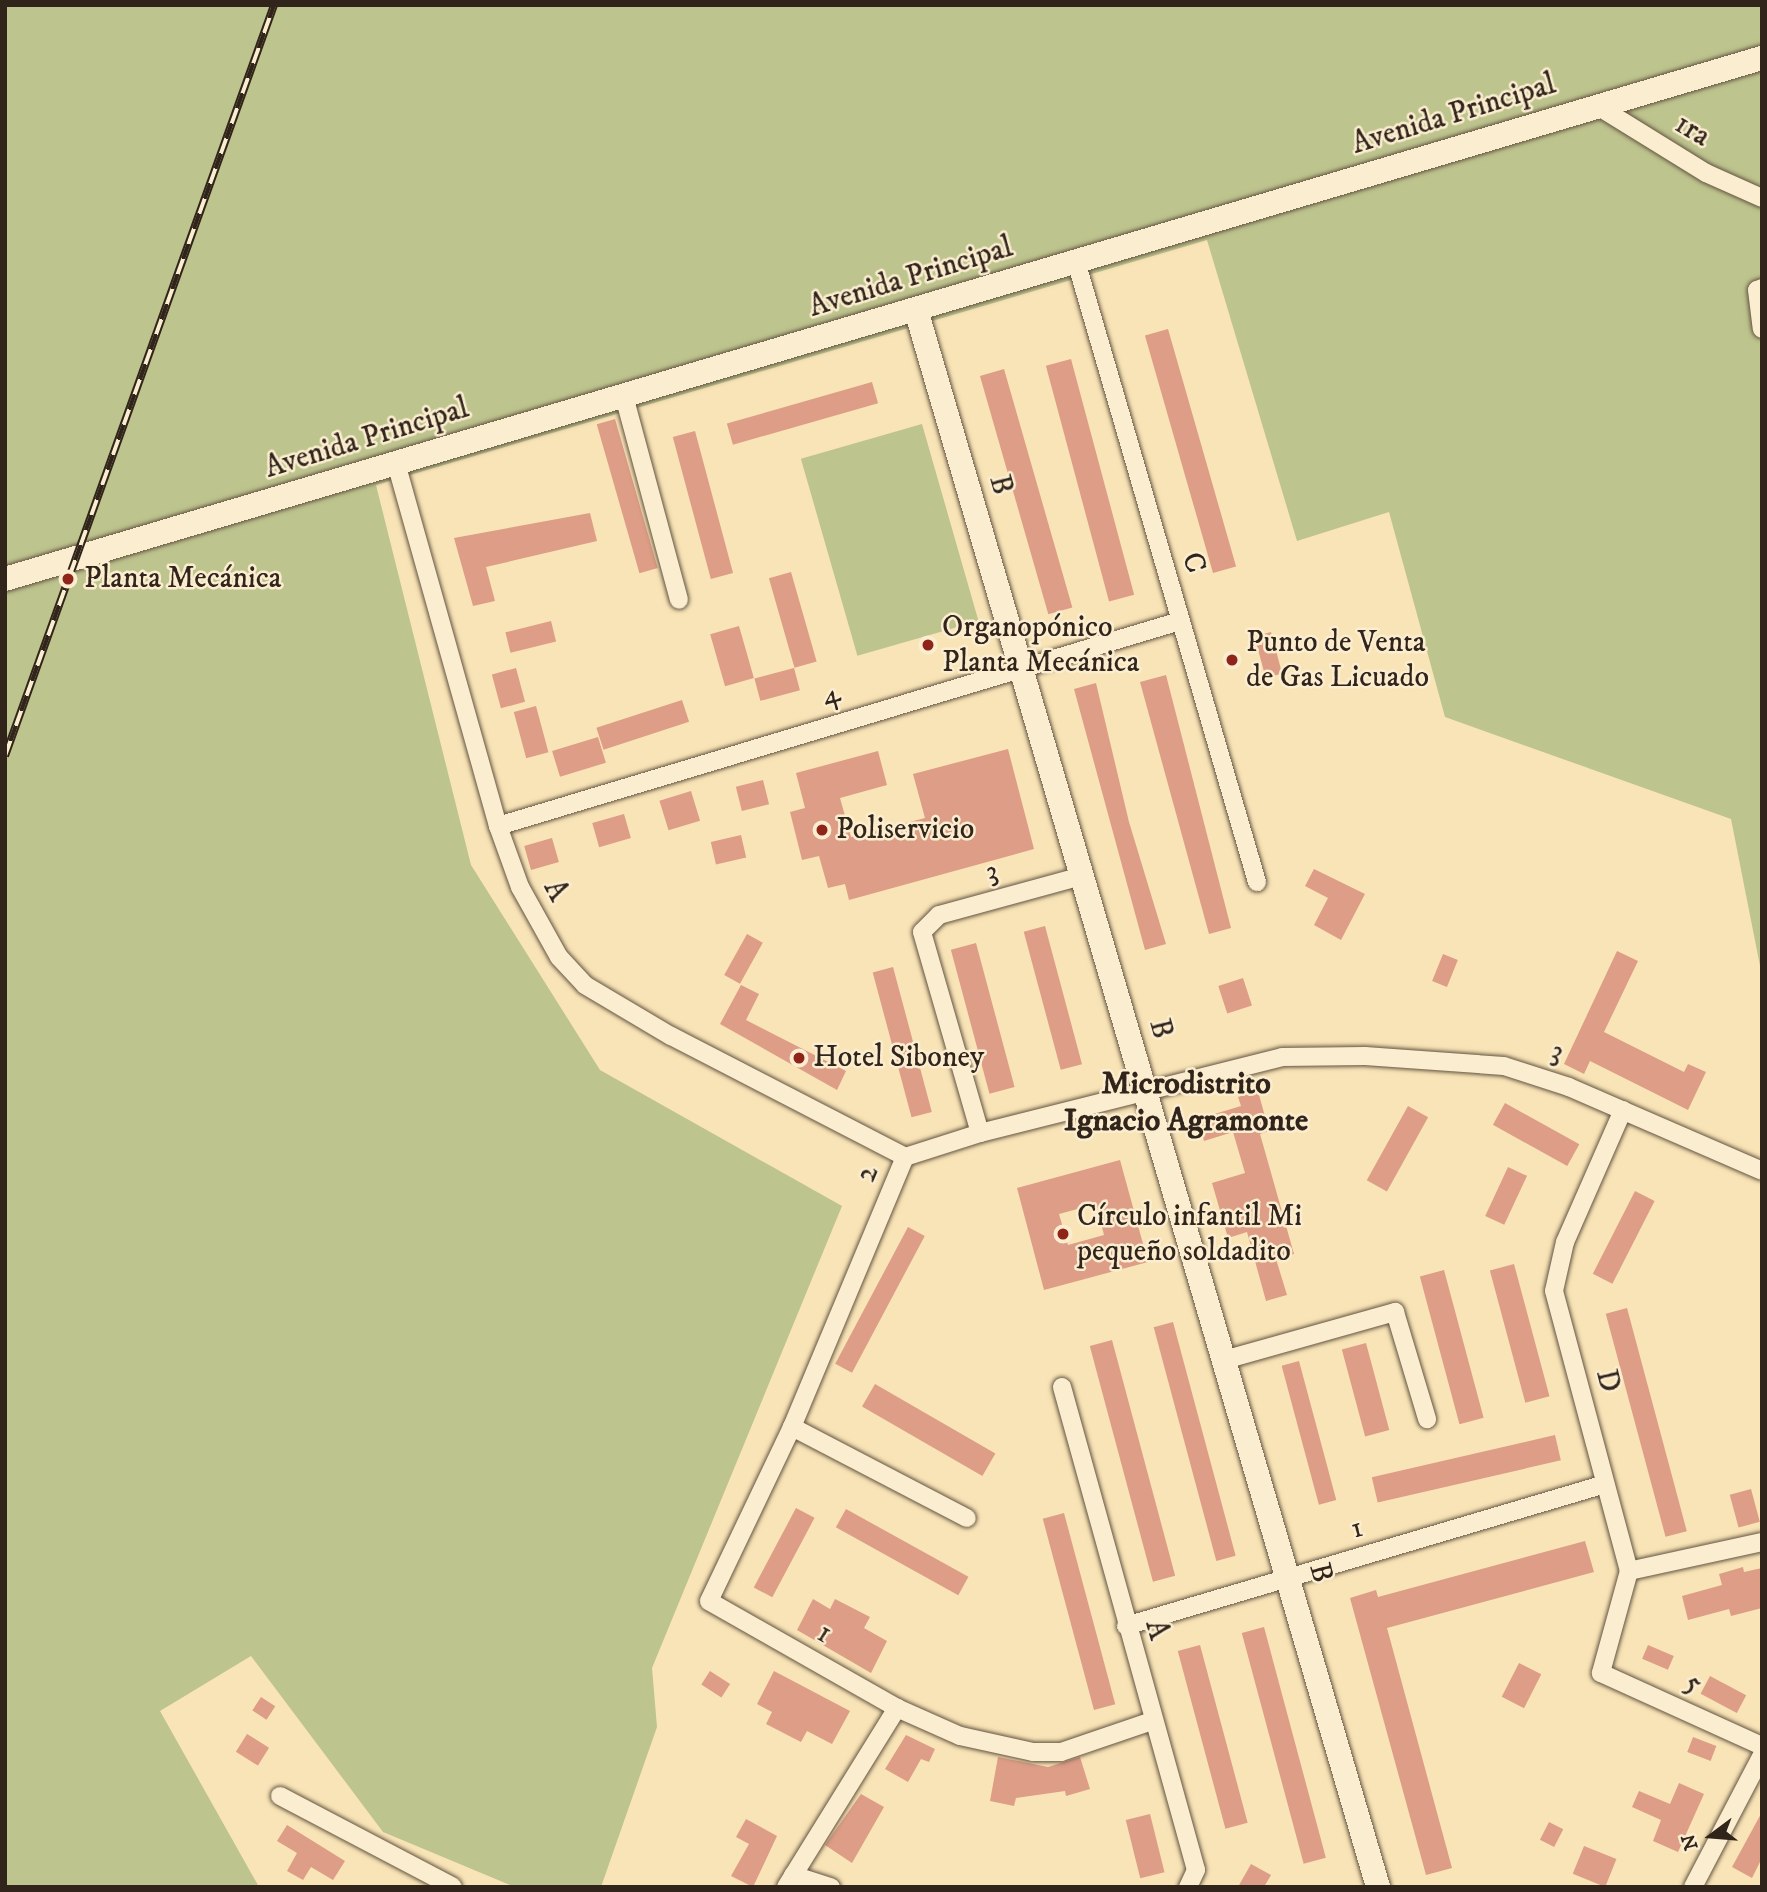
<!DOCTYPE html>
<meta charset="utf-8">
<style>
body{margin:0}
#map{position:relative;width:1767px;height:1892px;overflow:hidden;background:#f9e4b7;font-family:"IM FELL DW Pica",serif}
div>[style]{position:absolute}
.green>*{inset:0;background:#bec48e;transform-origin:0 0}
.building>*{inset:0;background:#dd9d86;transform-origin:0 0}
.roads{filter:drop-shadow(0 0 2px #635441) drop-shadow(0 0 2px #635441)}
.street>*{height:18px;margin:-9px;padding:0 9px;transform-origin:9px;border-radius:9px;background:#fbedd0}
.secondary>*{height:24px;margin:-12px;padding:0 12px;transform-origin:12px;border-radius:12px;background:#fbedd0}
.rail>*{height:8px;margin-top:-4px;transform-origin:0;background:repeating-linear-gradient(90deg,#fbedd0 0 16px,#31241a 0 32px);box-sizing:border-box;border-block:2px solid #31241a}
.dots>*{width:19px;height:19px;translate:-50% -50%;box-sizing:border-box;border:4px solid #fbedd0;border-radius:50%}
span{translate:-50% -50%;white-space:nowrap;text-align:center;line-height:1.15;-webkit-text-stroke:5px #fbedd0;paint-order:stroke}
.street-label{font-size:30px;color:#31241a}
.poi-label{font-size:30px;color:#31241a}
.left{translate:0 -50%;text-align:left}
.neighbourhood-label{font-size:32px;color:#31241a;font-weight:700}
.frame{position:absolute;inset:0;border:7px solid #31241a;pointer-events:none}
.north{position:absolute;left:1676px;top:1801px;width:70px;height:70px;-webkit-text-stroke:5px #fbedd0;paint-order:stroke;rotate:254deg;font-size:19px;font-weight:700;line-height:28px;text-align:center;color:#31241a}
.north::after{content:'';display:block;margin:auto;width:24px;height:32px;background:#31241a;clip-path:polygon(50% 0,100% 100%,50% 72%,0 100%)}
</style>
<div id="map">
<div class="green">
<i style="clip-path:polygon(5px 5px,1762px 5px,1762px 976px,1731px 819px,1445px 717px,1389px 512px,1297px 541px,1207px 240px,376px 485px,471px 865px,600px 1070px,842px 1206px,652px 1668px,657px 1727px,601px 1887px,515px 1887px,383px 1832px,251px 1656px,160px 1711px,259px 1887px,5px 1887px)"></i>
<i style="left:922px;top:424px;width:205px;height:126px;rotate:74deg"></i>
</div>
<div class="building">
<i style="left:1168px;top:329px;width:247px;height:24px;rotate:74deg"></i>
<i style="left:1071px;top:359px;width:244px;height:26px;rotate:75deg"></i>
<i style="left:1004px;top:369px;width:248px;height:25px;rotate:74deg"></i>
<i style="left:872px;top:382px;width:22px;height:151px;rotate:74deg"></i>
<i style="left:615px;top:419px;width:155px;height:19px;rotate:74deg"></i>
<i style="left:695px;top:431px;width:147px;height:23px;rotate:75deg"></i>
<i style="clip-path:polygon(590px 513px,597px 541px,486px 567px,495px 601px,473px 606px,454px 538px)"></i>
<i style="left:791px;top:572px;width:93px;height:23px;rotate:74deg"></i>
<i style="left:551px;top:621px;width:21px;height:47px;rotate:76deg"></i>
<i style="left:739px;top:626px;width:54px;height:30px;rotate:74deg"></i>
<i style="left:1271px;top:632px;width:43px;height:17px;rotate:75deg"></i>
<i style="left:516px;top:668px;width:35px;height:25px;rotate:75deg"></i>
<i style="left:794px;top:668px;width:23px;height:41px;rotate:75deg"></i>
<i style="clip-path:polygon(1166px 675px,1231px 928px,1209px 934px,1140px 682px)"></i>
<i style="clip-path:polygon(1096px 683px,1129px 822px,1166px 944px,1145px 950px,1074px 689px)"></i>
<i style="left:682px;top:700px;width:23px;height:90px;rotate:72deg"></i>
<i style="left:536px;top:706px;width:48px;height:23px;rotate:75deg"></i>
<i style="left:598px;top:737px;width:27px;height:48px;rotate:73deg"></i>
<i style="clip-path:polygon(1008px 749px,1034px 849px,849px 900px,845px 884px,828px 888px,819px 856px,802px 860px,790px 812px,805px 808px,796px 773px,878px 751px,887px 785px,840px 798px,851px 837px,925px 818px,913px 774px)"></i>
<i style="left:763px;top:780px;width:25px;height:28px;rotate:76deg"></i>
<i style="left:691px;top:791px;width:31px;height:33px;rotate:73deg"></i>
<i style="left:624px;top:814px;width:25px;height:33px;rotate:74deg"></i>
<i style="left:741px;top:835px;width:23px;height:31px;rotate:77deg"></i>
<i style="left:552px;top:838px;width:25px;height:29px;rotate:74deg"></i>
<i style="clip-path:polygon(1314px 869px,1365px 894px,1341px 940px,1314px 925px,1328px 898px,1305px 886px)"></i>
<i style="left:1045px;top:926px;width:143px;height:22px;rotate:75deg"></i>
<i style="left:747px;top:934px;width:18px;height:47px;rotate:29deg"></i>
<i style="left:976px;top:943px;width:149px;height:26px;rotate:75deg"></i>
<i style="clip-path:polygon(1617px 951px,1638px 961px,1604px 1032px,1684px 1072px,1688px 1064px,1706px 1072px,1688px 1110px,1590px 1061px,1584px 1074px,1564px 1064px)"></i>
<i style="left:1443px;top:954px;width:16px;height:29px;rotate:22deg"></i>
<i style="left:893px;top:967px;width:150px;height:21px;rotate:75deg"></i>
<i style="left:1243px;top:978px;width:29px;height:26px;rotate:72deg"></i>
<i style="clip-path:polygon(741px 985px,759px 994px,746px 1020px,846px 1071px,837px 1090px,720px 1024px)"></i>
<i style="clip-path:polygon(1258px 1091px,1269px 1131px,1260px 1134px,1294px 1254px,1276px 1259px,1287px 1295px,1266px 1301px,1247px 1232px,1228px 1238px,1212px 1183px,1245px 1173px,1233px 1132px,1204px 1141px,1198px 1119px,1241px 1106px,1238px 1097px)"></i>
<i style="left:1505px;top:1103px;width:85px;height:25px;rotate:29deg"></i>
<i style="left:1408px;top:1106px;width:23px;height:85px;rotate:29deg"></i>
<i style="clip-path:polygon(evenodd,1120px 1160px,1148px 1262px,1044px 1290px,1017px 1188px,1120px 1160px,1096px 1204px,1104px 1235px,1068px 1245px,1059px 1214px,1096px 1204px)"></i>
<i style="left:1508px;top:1167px;width:21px;height:54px;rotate:25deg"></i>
<i style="left:1635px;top:1191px;width:22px;height:93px;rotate:27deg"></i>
<i style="left:908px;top:1227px;width:19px;height:155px;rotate:28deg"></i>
<i style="left:1514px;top:1264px;width:137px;height:25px;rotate:75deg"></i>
<i style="left:1444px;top:1270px;width:153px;height:25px;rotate:75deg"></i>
<i style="left:1627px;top:1308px;width:231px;height:22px;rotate:75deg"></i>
<i style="left:1173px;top:1322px;width:242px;height:20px;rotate:75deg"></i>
<i style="left:1112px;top:1340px;width:244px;height:23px;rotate:75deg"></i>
<i style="left:1366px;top:1343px;width:90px;height:25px;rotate:75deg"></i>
<i style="left:1299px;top:1361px;width:144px;height:18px;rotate:75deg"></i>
<i style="left:875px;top:1384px;width:139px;height:26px;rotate:30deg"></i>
<i style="left:1555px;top:1435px;width:26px;height:188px;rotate:77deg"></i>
<i style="left:1751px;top:1489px;width:34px;height:22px;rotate:75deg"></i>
<i style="left:796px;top:1508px;width:21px;height:90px;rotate:28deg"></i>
<i style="left:846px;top:1509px;width:140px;height:21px;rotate:29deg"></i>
<i style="left:1064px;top:1513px;width:198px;height:22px;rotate:75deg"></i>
<i style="clip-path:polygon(1585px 1541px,1594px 1572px,1387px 1628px,1452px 1868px,1426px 1875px,1350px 1598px,1376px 1590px,1378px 1597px)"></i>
<i style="clip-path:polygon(1743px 1567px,1744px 1572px,1762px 1568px,1762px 1608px,1731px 1616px,1729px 1609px,1688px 1620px,1682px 1596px,1722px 1585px,1719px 1574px)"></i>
<i style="clip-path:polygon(813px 1599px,830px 1609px,835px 1599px,870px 1617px,864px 1628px,887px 1641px,871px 1673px,797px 1630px)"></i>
<i style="left:1264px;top:1627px;width:239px;height:23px;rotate:75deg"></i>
<i style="left:1200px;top:1645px;width:184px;height:23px;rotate:75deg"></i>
<i style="left:1648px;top:1645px;width:28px;height:15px;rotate:23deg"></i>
<i style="left:1519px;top:1663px;width:25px;height:38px;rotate:27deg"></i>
<i style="left:710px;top:1671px;width:24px;height:16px;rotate:33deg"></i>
<i style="clip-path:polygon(774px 1671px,850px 1711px,832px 1744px,807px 1731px,801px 1742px,766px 1724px,772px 1712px,757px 1704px)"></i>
<i style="left:1710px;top:1676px;width:41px;height:20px;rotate:28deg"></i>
<i style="left:261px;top:1697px;width:17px;height:16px;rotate:33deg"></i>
<i style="left:247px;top:1734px;width:26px;height:21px;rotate:32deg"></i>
<i style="clip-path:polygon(906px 1735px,935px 1749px,929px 1762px,921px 1759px,908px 1782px,885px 1769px)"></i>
<i style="left:1693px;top:1737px;width:25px;height:16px;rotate:21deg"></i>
<i style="clip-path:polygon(998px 1757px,1048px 1767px,1080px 1757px,1090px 1789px,1066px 1796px,1065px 1791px,1016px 1798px,1014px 1806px,990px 1801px)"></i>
<i style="clip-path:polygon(1679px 1783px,1704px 1794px,1678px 1852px,1653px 1841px,1661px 1820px,1632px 1807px,1639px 1791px,1670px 1804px)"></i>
<i style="clip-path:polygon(861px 1794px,884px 1807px,852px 1863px,825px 1845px)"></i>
<i style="clip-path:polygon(1762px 1812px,1762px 1858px,1752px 1878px,1732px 1867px)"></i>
<i style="left:1150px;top:1814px;width:60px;height:25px;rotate:76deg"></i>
<i style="clip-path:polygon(746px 1819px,777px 1836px,753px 1887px,731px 1876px,749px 1844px,736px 1837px)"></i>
<i style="left:1549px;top:1822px;width:16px;height:20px;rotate:27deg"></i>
<i style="clip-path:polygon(287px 1825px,345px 1861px,333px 1880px,311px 1867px,303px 1880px,287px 1871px,297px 1853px,277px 1841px)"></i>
<i style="left:1584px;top:1846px;width:35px;height:30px;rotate:22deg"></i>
<i style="clip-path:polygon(1251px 1864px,1271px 1875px,1264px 1887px,1238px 1887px)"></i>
</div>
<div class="roads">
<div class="street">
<i style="left:1596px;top:105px;width:129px;rotate:31.7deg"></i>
<i style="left:1706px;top:173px;width:61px;rotate:24.1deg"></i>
<i style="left:1076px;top:261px;width:647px;rotate:73.75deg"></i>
<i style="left:1762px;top:288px;width:5px;rotate:158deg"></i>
<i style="left:1757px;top:290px;width:39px;rotate:83deg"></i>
<i style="left:624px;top:396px;width:211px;rotate:74.9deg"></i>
<i style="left:396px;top:463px;width:377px;rotate:74.3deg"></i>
<i style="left:498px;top:826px;width:65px;rotate:70.2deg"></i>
<i style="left:520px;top:887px;width:80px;rotate:60.9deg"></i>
<i style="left:559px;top:957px;width:38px;rotate:47deg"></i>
<i style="left:585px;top:985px;width:100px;rotate:30.7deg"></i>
<i style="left:671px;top:1036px;width:263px;rotate:27.3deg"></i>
<i style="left:498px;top:826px;width:712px;rotate:-16.73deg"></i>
<i style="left:1623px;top:1110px;width:144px;rotate:113.7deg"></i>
<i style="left:1565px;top:1242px;width:50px;rotate:102.7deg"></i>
<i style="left:1554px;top:1291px;width:290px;rotate:75deg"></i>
<i style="left:1629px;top:1571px;width:106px;rotate:105.4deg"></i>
<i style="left:1601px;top:1673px;width:177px;rotate:24.4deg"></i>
<i style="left:980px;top:1133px;width:209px;rotate:-106.1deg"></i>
<i style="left:922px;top:932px;width:24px;rotate:-45deg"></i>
<i style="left:939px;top:915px;width:148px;rotate:-15.3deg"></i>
<i style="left:1224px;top:1360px;width:178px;rotate:-15.7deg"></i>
<i style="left:1395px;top:1312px;width:112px;rotate:73.3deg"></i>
<i style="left:1062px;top:1387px;width:501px;rotate:74.49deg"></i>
<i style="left:1196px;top:1870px;width:19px;rotate:115deg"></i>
<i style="left:792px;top:1427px;width:197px;rotate:27.5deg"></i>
<i style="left:1629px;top:1571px;width:136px;rotate:-12.3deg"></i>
<i style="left:1126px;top:1626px;width:499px;rotate:-16.5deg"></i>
<i style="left:1152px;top:1721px;width:96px;rotate:161.2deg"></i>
<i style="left:1061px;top:1752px;width:28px;rotate:180deg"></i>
<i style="left:1033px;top:1752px;width:75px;rotate:-167.6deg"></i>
<i style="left:960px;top:1736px;width:69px;rotate:-156deg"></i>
<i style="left:897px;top:1708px;width:216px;rotate:-150.4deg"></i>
<i style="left:709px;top:1601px;width:193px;rotate:-64.5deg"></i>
<i style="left:792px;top:1427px;width:293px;rotate:-67.3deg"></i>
<i style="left:905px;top:1157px;width:79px;rotate:-17.7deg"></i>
<i style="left:980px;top:1133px;width:311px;rotate:-14.1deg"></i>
<i style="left:1282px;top:1057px;width:83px;rotate:-0.7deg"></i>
<i style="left:1365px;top:1056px;width:139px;rotate:4.1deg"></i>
<i style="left:1504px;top:1066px;width:68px;rotate:17.9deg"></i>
<i style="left:1569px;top:1087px;width:210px;rotate:23.5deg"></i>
<i style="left:280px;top:1796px;width:195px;rotate:27.7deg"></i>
<i style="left:793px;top:1875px;width:40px;rotate:18deg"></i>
<i style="left:786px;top:1887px;width:211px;rotate:-58.2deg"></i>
<i style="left:1693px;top:1887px;width:149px;rotate:-62.4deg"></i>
</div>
<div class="secondary">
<i style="left:916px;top:310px;width:1643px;rotate:73.67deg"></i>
<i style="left:5px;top:579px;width:1833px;rotate:-16.52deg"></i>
</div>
</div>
<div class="rail">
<i style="left:5px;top:756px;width:798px;rotate:-70.29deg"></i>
</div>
<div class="dots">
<i style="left:68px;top:579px;background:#8f2418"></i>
<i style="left:928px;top:645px;background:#8f2418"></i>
<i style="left:1232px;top:660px;background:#8f2418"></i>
<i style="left:822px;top:830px;background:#8f2418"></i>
<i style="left:799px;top:1058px;background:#8f2418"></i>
<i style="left:1063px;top:1234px;background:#8f2418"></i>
</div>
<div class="street-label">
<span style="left:1454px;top:115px;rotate:-17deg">Avenida Principal</span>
<span style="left:1692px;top:131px;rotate:31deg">1ra</span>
<span style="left:911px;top:278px;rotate:-17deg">Avenida Principal</span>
<span style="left:367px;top:439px;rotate:-17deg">Avenida Principal</span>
<span style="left:1000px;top:485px;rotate:74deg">B</span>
<span style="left:1193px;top:563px;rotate:74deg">C</span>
<span style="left:831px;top:695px;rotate:-17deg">4</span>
<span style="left:992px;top:872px;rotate:-15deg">3</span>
<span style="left:555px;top:891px;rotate:62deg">A</span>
<span style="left:1160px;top:1029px;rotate:74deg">B</span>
<span style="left:1557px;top:1053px;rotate:18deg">3</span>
<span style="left:868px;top:1174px;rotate:-67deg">2</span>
<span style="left:1607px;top:1381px;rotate:76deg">D</span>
<span style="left:1357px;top:1529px;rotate:-17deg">1</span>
<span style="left:1320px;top:1573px;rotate:74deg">B</span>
<span style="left:1156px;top:1630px;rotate:74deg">A</span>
<span style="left:824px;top:1634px;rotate:30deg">1</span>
<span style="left:1693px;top:1684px;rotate:24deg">5</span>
</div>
<div class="poi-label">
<span class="left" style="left:84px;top:579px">Planta Mecánica</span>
<span class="left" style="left:942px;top:645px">Organopónico<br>Planta Mecánica</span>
<span class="left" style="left:1246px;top:660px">Punto de Venta<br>de Gas Licuado</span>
<span class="left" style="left:836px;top:830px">Poliservicio</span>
<span class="left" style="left:813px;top:1058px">Hotel Siboney</span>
<span class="left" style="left:1077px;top:1234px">Círculo infantil Mi<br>pequeño soldadito</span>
</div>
<div class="neighbourhood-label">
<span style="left:1186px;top:1103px">Microdistrito<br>Ignacio Agramonte</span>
</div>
<div class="frame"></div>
<div class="north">N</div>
</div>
